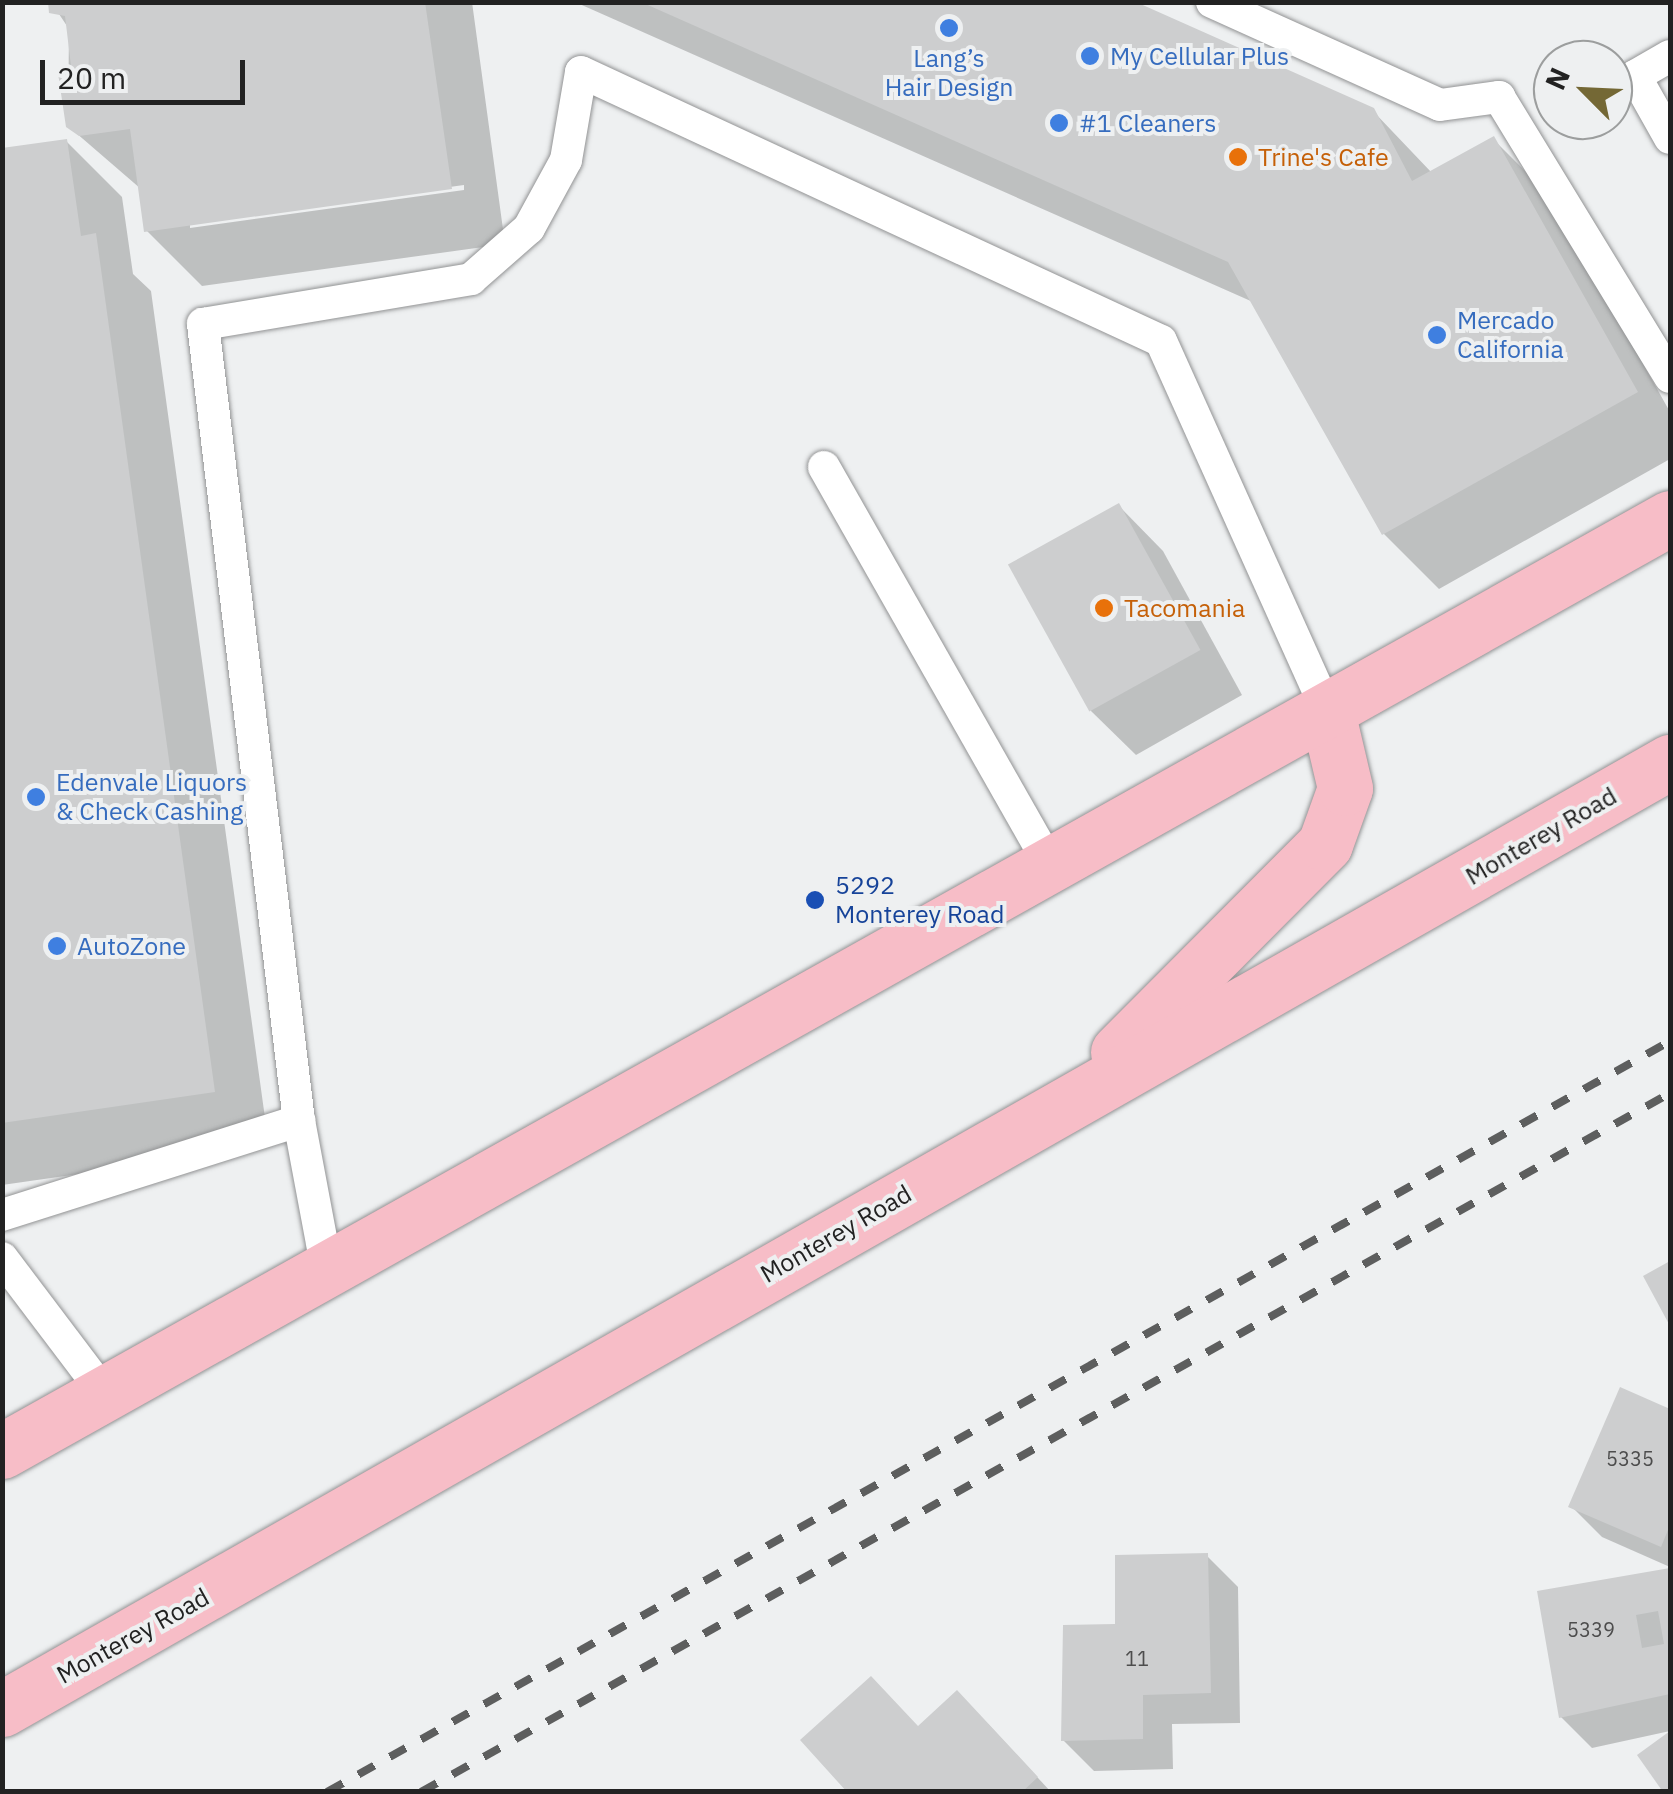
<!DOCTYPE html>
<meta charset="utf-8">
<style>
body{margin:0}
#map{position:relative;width:1673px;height:1794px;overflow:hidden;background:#eef0f1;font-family:"IBM Plex Sans",sans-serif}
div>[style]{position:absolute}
.shadow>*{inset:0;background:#0003}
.building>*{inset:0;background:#cdcecf;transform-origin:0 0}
.roads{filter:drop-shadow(0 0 2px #929394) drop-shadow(0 0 2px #929394)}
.lane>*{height:32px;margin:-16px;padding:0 16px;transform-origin:16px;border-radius:16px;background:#fff}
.primary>*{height:55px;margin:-27.5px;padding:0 27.5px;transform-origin:27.5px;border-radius:27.5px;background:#f7bdc7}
.rail>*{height:8px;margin-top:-4px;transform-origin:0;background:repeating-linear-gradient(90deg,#5d5e5e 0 18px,transparent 0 36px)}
.dots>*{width:28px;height:28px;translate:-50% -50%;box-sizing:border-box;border:5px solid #eef0f1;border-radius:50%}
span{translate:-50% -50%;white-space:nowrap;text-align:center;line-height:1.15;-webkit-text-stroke:8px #eef0f1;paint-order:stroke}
.number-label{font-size:20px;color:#4d4d4d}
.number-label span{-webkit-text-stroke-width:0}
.shop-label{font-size:25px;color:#366cbe}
.left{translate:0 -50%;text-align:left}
.food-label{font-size:25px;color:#c56008}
.street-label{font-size:25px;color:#222}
.transit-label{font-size:25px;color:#164399}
.frame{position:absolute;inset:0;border:5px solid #222;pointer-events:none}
.north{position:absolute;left:1533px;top:40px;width:100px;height:100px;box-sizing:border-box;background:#eef0f1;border:2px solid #9c9e9e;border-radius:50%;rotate:294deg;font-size:28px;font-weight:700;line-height:40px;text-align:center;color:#222}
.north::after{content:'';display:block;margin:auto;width:35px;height:45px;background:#746835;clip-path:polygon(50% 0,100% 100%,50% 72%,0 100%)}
.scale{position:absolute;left:40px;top:60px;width:205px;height:45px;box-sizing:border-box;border:5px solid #222;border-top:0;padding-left:12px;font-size:30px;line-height:35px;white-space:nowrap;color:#222;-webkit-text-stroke:8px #eef0f1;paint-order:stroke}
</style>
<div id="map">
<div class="shadow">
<i style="clip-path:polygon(evenodd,51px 2px,472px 2px,505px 244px,202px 286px,147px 231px,141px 189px,68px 126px,69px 29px,51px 2px,464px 185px,464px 190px,190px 228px,190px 223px,464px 185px)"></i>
<i style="clip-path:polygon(575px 2px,1130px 2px,1372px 110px,1432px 173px,1493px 139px,1548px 194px,1670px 412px,1670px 459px,1439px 589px,1384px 534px,1253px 302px)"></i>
<i style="clip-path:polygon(66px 141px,122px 197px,133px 274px,151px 291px,269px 1147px,2px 1185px,2px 150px)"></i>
<i style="clip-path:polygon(1119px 506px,1163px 551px,1242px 695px,1136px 755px,1091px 711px)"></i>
<i style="clip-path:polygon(1622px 1390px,1670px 1411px,1670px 1567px,1602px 1537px,1571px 1506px)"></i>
<i style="clip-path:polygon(1207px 1556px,1238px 1587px,1240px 1723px,1172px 1724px,1173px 1769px,1094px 1771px,1063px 1740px)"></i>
<i style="clip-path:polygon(1670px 1571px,1670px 1731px,1592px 1748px,1561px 1717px,1540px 1593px)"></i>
<i style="clip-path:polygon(988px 1724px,1051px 1792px,851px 1792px,919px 1728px)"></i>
</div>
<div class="building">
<i style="clip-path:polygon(48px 2px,425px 2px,452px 189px,144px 232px,130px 129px,79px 136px,66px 127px,58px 73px,71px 66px,65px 16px,49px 13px)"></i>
<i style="clip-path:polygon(641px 2px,1136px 2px,1374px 108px,1412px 181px,1494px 136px,1638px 392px,1382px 535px,1228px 262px)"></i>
<i style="clip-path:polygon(67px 139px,81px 236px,96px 233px,215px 1092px,2px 1123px,2px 148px)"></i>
<i style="left:1119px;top:503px;width:168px;height:127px;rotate:61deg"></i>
<i style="clip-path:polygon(1670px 1261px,1670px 1326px,1643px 1276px)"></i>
<i style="clip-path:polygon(1620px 1387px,1670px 1409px,1670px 1525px,1661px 1547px,1568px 1507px)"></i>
<i style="clip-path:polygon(1208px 1553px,1211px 1693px,1143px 1695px,1143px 1739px,1061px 1741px,1063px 1625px,1115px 1624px,1115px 1555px)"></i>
<i style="clip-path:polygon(evenodd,1670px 1568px,1670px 1694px,1559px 1718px,1537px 1591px,1670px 1568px,1658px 1611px,1664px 1644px,1642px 1648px,1636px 1615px,1658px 1611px)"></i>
<i style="clip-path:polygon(871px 1676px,918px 1726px,957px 1690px,1038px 1777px,1022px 1792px,847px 1792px,800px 1740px)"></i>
<i style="clip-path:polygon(1670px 1731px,1670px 1792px,1663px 1792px,1637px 1755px)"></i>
</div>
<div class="roads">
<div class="lane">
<i style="left:1212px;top:2px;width:250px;rotate:24.3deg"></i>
<i style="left:1440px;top:105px;width:60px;rotate:-7.7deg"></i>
<i style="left:1499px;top:97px;width:328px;rotate:58.6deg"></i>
<i style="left:1670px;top:56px;width:40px;rotate:150.3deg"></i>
<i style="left:1635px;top:76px;width:71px;rotate:60.6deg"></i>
<i style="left:824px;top:467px;width:458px;rotate:60.4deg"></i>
<i style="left:2px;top:1215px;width:312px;rotate:-17.6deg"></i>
<i style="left:2px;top:1258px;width:171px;rotate:52.9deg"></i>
<i style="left:327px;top:1270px;width:152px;rotate:-100.6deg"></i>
<i style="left:299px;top:1121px;width:803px;rotate:-96.87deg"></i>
<i style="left:203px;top:324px;width:272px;rotate:-9.5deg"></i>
<i style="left:471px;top:279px;width:77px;rotate:-41.3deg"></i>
<i style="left:529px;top:228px;width:77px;rotate:-61.4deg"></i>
<i style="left:566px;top:160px;width:89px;rotate:-80.3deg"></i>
<i style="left:581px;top:72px;width:639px;rotate:24.88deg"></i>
<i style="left:1161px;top:341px;width:406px;rotate:65.8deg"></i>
</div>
<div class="primary">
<i style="left:1118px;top:1052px;width:293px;rotate:-45.1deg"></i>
<i style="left:1325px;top:844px;width:59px;rotate:-70.3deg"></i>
<i style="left:1345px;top:788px;width:79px;rotate:-103.2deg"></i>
<i style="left:2px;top:1451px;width:1911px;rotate:-29.22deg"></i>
<i style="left:2px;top:1709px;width:1918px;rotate:-29.59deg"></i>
</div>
</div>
<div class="rail">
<i style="left:327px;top:1792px;width:1539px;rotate:-29.21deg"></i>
<i style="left:421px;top:1792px;width:1431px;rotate:-29.23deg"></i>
</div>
<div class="dots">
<i style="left:949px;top:28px;background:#3f7fe0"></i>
<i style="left:1090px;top:56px;background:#3f7fe0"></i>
<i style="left:1059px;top:123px;background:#3f7fe0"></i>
<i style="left:1238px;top:157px;background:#e8710a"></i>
<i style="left:1437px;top:335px;background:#3f7fe0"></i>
<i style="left:1104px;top:608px;background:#e8710a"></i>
<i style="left:36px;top:797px;background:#3f7fe0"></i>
<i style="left:815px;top:900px;background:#1a4fb4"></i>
<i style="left:57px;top:946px;background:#3f7fe0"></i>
</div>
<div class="number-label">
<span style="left:1630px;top:1458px">5335</span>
<span style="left:1591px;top:1629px">5339</span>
<span style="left:1137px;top:1658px">11</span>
</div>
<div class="shop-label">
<span class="left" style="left:1110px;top:56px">My Cellular Plus</span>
<span style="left:949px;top:73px">Lang’s<br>Hair Design</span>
<span class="left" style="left:1079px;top:123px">#1 Cleaners</span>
<span class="left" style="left:1457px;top:335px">Mercado<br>California</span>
<span class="left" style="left:56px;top:797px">Edenvale Liquors<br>&amp; Check Cashing</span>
<span class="left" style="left:77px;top:946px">AutoZone</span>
</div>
<div class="food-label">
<span class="left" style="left:1258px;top:157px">Trine's Cafe</span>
<span class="left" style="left:1124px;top:608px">Tacomania</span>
</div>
<div class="street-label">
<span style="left:1541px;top:836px;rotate:-30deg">Monterey Road</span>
<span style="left:836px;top:1234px;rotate:-30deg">Monterey Road</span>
<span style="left:133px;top:1636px;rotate:-29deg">Monterey Road</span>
</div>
<div class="transit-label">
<span class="left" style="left:835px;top:900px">5292<br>Monterey Road</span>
</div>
<div class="frame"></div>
<div class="north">N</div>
<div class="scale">20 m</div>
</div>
